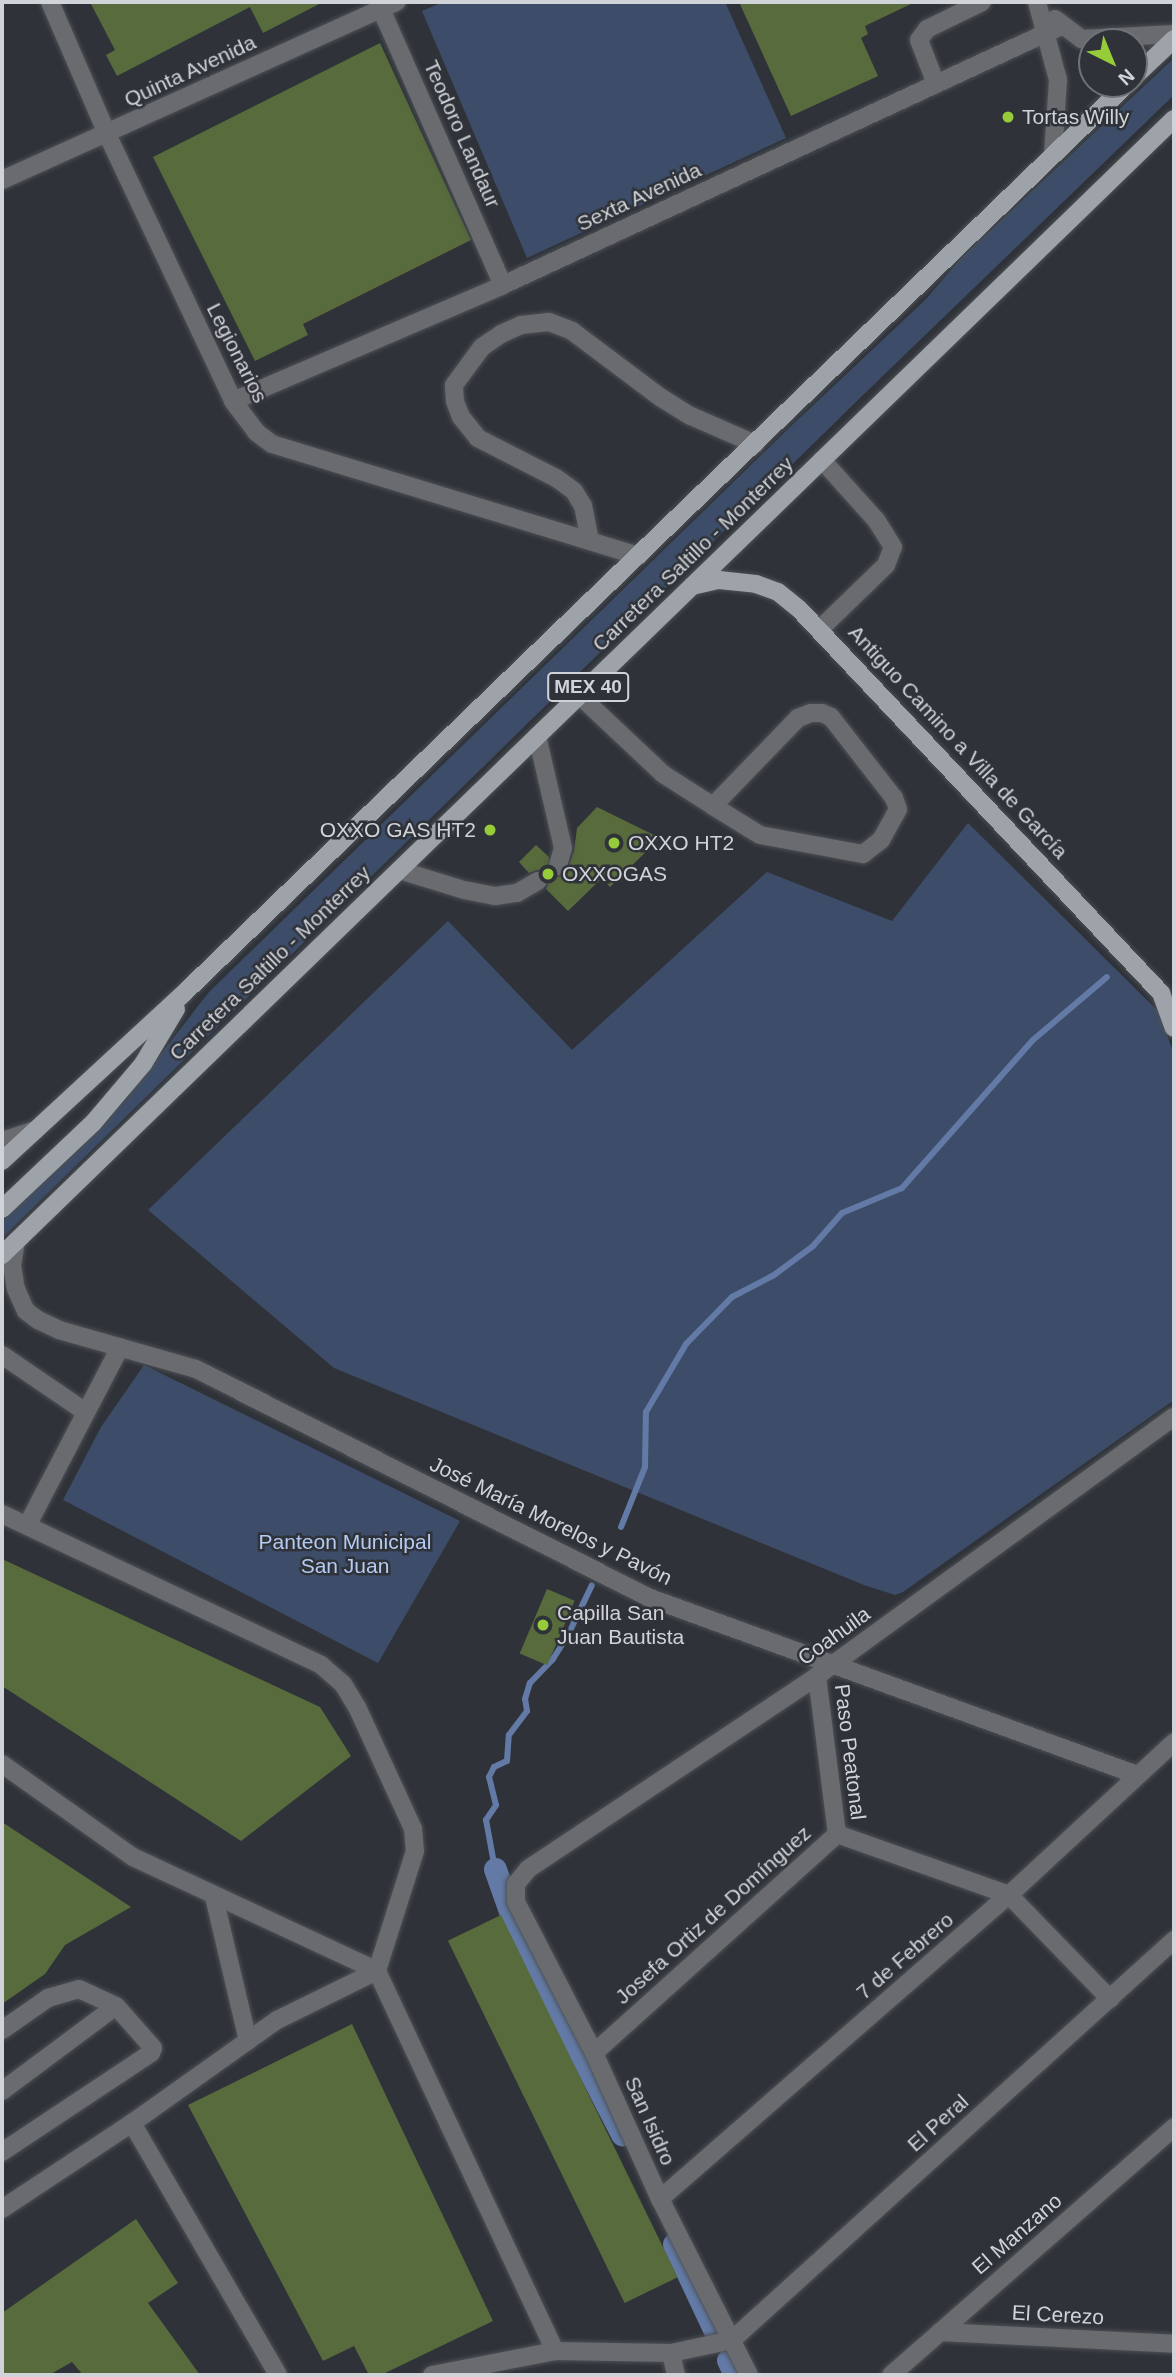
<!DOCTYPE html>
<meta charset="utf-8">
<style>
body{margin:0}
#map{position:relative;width:1176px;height:2377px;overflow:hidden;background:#2f3339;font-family:Helvetica,sans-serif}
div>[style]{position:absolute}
.green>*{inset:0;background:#3d4d69}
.stream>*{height:6px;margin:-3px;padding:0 3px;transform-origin:3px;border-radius:3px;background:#627aa5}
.canal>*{height:23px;margin:-11.5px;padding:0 11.5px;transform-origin:11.5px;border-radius:11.5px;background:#627aa5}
.building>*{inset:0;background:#576b3d;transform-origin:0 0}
.roads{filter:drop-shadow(0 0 2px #4c5055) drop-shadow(0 0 2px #4c5055)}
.minor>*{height:18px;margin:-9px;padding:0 9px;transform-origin:9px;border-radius:9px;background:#696b6e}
.major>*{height:18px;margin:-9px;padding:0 9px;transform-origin:9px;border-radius:9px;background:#9ea2a9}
.dots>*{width:19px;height:19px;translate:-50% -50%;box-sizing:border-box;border:4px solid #2f3339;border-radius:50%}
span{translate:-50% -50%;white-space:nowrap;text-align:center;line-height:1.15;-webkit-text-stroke:5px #2f3339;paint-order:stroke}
.shield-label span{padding:2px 5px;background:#2f3339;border:2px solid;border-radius:5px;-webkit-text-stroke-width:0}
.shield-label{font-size:19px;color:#d0d3d7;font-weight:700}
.street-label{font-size:21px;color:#d0d3d7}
.poi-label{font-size:21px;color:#d0d3d7}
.left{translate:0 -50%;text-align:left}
.right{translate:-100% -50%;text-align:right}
.park-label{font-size:21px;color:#b4cbf3}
.frame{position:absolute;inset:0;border:4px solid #d0d3d7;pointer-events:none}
.north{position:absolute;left:1078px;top:28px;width:70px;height:70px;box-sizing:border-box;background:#2f3339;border:2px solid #6f7378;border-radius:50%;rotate:137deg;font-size:19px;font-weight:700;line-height:28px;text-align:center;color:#d0d3d7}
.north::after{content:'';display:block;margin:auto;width:24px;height:32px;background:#96cc39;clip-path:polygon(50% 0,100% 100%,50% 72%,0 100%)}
</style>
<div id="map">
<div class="green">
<i style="clip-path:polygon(443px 2px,725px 2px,786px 138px,527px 258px,422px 11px)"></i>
<i style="clip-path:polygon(1174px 58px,1174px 95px,863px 395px,2px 1238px,2px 1222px,123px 1103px,209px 992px,789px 428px,926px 299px,963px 256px)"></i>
<i style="clip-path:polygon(968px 823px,1158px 1011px,1174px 1054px,1174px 1400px,903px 1592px,895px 1595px,864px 1585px,334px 1368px,148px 1210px,448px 921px,572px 1050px,767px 872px,892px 921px)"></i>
<i style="clip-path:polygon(144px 1365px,460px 1521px,378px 1663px,63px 1500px,101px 1427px)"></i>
</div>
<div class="stream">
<i style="left:621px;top:1527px;width:65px;rotate:-68.2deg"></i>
<i style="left:645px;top:1467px;width:55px;rotate:-89deg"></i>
<i style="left:646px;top:1412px;width:79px;rotate:-59.5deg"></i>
<i style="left:686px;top:1344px;width:66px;rotate:-45.6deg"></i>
<i style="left:732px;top:1297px;width:47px;rotate:-27.6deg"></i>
<i style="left:774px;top:1275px;width:49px;rotate:-36.6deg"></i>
<i style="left:813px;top:1246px;width:44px;rotate:-48.7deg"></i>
<i style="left:842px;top:1213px;width:65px;rotate:-22.6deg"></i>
<i style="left:902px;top:1188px;width:198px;rotate:-48.5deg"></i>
<i style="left:1033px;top:1040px;width:97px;rotate:-40.4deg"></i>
<i style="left:495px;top:1869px;width:50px;rotate:-100.4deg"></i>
<i style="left:486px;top:1820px;width:18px;rotate:-56deg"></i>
<i style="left:496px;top:1805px;width:29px;rotate:-104deg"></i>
<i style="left:489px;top:1777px;width:11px;rotate:-63deg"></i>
<i style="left:494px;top:1767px;width:14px;rotate:-25deg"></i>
<i style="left:507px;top:1761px;width:26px;rotate:-86deg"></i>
<i style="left:509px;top:1735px;width:30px;rotate:-53deg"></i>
<i style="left:527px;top:1711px;width:12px;rotate:-99deg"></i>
<i style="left:525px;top:1699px;width:17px;rotate:-73deg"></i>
<i style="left:530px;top:1683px;width:33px;rotate:-46deg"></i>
<i style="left:553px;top:1659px;width:28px;rotate:-58deg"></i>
<i style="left:568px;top:1635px;width:55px;rotate:-64.4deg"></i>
</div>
<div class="canal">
<i style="left:495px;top:1869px;width:63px;rotate:70.4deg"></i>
<i style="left:516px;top:1928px;width:232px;rotate:62.8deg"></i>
<i style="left:674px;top:2244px;width:92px;rotate:64.8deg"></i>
<i style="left:728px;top:2360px;width:17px;rotate:65deg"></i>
</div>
<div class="building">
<i style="clip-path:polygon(90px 2px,323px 2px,263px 33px,250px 7px,117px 76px,106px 55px,115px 50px)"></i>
<i style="clip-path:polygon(739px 2px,915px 2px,865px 26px,868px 34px,861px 38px,878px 76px,791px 116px)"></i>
<i style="clip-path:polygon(380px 43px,471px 240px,303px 324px,308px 335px,255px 361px,153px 157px)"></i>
<i style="clip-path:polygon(597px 807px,660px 838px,610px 887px,602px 878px,568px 911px,546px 889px,549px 880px,544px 872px,537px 870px,529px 873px,519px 862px,536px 845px,549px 857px,549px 873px,556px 877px,565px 875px,574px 851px,577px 828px)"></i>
<i style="clip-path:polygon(2px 1559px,320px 1707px,351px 1756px,241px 1841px,2px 1686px)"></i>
<i style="left:547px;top:1589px;width:30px;height:70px;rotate:23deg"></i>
<i style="clip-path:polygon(2px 1822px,131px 1907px,65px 1945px,45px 1974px,2px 2004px)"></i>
<i style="left:501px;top:1915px;width:403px;height:59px;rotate:64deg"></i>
<i style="clip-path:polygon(352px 2024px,493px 2321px,381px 2375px,369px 2375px,354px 2346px,323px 2361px,188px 2105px)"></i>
<i style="clip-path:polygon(136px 2219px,178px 2283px,148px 2303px,200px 2375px,83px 2375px,72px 2362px,49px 2375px,2px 2375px,2px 2313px)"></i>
</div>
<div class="roads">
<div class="minor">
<i style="left:50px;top:2px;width:144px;rotate:66.6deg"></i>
<i style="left:107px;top:134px;width:295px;rotate:64.7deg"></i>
<i style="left:233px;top:401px;width:39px;rotate:53deg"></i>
<i style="left:256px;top:432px;width:20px;rotate:37deg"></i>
<i style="left:272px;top:444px;width:383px;rotate:17deg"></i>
<i style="left:378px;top:2px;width:309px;rotate:66.2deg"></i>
<i style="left:1037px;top:2px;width:81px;rotate:74.9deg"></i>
<i style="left:1058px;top:80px;width:75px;rotate:93.8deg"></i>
<i style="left:1055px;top:19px;width:34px;rotate:37deg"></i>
<i style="left:1082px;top:39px;width:92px;rotate:-3.1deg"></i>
<i style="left:936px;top:84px;width:47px;rotate:-111.1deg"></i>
<i style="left:919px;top:40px;width:14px;rotate:-54deg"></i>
<i style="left:927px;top:29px;width:61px;rotate:-26.1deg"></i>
<i style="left:2px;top:180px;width:433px;rotate:-24.3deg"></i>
<i style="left:233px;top:401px;width:294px;rotate:-23.2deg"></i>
<i style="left:503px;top:285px;width:615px;rotate:-24.9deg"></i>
<i style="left:590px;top:541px;width:36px;rotate:-101deg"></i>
<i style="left:583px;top:506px;width:17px;rotate:-121deg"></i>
<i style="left:574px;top:491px;width:22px;rotate:-144deg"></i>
<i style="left:556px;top:478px;width:88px;rotate:-152.9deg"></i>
<i style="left:478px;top:438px;width:27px;rotate:-129deg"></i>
<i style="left:461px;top:417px;width:17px;rotate:-111deg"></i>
<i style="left:455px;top:401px;width:16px;rotate:-94deg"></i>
<i style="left:454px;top:385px;width:47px;rotate:-53.6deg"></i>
<i style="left:482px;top:347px;width:23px;rotate:-34deg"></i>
<i style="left:501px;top:334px;width:22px;rotate:-24deg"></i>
<i style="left:521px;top:325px;width:28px;rotate:-6deg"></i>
<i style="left:549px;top:322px;width:25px;rotate:21deg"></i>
<i style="left:572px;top:331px;width:110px;rotate:36.9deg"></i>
<i style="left:660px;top:397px;width:36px;rotate:32deg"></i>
<i style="left:691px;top:416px;width:70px;rotate:23.6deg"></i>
<i style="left:820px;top:629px;width:92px;rotate:-44.1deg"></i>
<i style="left:886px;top:565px;width:19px;rotate:-69deg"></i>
<i style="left:893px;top:547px;width:32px;rotate:-122deg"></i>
<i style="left:876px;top:520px;width:81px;rotate:-132deg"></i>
<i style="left:579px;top:695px;width:115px;rotate:43.2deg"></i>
<i style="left:663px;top:774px;width:59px;rotate:32.6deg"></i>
<i style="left:713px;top:806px;width:55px;rotate:31.7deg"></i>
<i style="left:760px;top:835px;width:105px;rotate:10.5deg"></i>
<i style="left:863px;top:854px;width:23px;rotate:-38deg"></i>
<i style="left:881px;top:840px;width:35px;rotate:-61deg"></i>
<i style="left:898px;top:809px;width:12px;rotate:-110deg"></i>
<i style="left:894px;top:798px;width:103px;rotate:-127.9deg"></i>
<i style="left:831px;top:717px;width:10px;rotate:-156deg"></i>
<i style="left:822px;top:713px;width:11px;rotate:180deg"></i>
<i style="left:811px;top:713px;width:14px;rotate:159deg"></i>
<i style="left:798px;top:718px;width:122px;rotate:134deg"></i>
<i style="left:537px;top:736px;width:115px;rotate:76.9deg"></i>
<i style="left:563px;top:848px;width:19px;rotate:106deg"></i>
<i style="left:399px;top:870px;width:68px;rotate:17.1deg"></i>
<i style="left:464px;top:890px;width:32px;rotate:11deg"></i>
<i style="left:495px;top:896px;width:22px;rotate:-8deg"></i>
<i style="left:517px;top:893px;width:24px;rotate:-30deg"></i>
<i style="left:2px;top:1141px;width:35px;rotate:-18deg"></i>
<i style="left:16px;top:1241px;width:24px;rotate:99deg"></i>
<i style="left:12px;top:1265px;width:24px;rotate:81deg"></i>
<i style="left:16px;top:1289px;width:24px;rotate:66deg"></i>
<i style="left:26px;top:1311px;width:15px;rotate:37deg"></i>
<i style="left:38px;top:1320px;width:23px;rotate:25deg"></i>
<i style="left:59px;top:1330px;width:142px;rotate:15.9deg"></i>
<i style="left:196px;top:1369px;width:508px;rotate:26.77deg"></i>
<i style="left:650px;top:1598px;width:518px;rotate:19.97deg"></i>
<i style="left:2px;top:1355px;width:99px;rotate:34.3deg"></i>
<i style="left:2px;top:1514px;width:353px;rotate:25.3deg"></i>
<i style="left:321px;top:1665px;width:29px;rotate:41deg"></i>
<i style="left:343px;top:1684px;width:27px;rotate:59deg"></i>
<i style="left:357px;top:1707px;width:134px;rotate:65.3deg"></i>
<i style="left:413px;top:1829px;width:22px;rotate:85deg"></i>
<i style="left:415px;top:1851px;width:126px;rotate:107.6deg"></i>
<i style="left:377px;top:1971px;width:111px;rotate:153.9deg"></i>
<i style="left:277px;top:2020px;width:178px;rotate:144.6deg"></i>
<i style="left:132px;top:2123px;width:156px;rotate:146.5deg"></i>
<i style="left:28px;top:1524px;width:199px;rotate:-62.5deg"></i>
<i style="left:817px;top:1676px;width:159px;rotate:82.8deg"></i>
<i style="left:2px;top:1764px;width:161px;rotate:35.4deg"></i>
<i style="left:133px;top:1857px;width:269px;rotate:25deg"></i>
<i style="left:377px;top:1971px;width:420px;rotate:64.9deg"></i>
<i style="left:555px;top:2351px;width:116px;rotate:1deg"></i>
<i style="left:671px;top:2353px;width:62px;rotate:-12deg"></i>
<i style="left:732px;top:2340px;width:596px;rotate:-42.14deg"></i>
<i style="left:837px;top:1834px;width:182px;rotate:19.5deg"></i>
<i style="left:1009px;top:1895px;width:145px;rotate:45.8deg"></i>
<i style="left:214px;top:1897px;width:148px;rotate:76.7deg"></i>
<i style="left:2px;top:2030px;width:56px;rotate:-34.8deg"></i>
<i style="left:48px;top:1998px;width:32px;rotate:-16deg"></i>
<i style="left:79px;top:1989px;width:41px;rotate:24.7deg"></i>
<i style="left:116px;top:2006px;width:56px;rotate:48.6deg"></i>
<i style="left:153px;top:2048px;width:5px;rotate:112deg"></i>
<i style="left:151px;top:2053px;width:179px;rotate:146.4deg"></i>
<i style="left:594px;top:2053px;width:327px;rotate:-42deg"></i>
<i style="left:2px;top:2091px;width:142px;rotate:-36.7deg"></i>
<i style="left:132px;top:2123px;width:291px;rotate:59.9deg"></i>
<i style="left:660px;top:2199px;width:463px;rotate:-41.1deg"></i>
<i style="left:1009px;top:1895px;width:225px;rotate:-42.8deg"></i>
<i style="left:940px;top:2332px;width:234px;rotate:2.9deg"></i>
<i style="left:671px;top:2353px;width:23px;rotate:77deg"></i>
<i style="left:432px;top:2375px;width:125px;rotate:-11deg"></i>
<i style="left:749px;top:2375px;width:197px;rotate:-116.8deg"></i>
<i style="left:660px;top:2199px;width:160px;rotate:-114.3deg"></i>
<i style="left:594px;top:2053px;width:170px;rotate:-117.3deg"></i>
<i style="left:516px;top:1902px;width:18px;rotate:-90deg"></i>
<i style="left:516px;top:1884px;width:19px;rotate:-51deg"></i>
<i style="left:528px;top:1869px;width:348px;rotate:-33.7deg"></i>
<i style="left:817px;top:1676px;width:441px;rotate:-36deg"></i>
<i style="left:891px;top:2375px;width:376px;rotate:-41.2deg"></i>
</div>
<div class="major">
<i style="left:1134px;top:77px;width:55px;rotate:-43.5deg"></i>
<i style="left:692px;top:586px;width:28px;rotate:-13deg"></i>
<i style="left:719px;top:580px;width:37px;rotate:6deg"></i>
<i style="left:756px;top:584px;width:23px;rotate:20deg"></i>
<i style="left:778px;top:592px;width:27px;rotate:39deg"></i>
<i style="left:799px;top:609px;width:528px;rotate:46.69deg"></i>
<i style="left:1161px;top:993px;width:37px;rotate:70deg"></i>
<i style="left:2px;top:1161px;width:248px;rotate:-42.7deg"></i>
<i style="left:184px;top:993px;width:1310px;rotate:-43.95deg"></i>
<i style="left:2px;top:1209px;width:125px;rotate:-43.4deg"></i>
<i style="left:93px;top:1123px;width:77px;rotate:-49.7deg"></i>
<i style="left:143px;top:1064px;width:64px;rotate:-59deg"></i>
<i style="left:2px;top:1255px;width:1632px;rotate:-44.11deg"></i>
</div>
</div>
<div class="dots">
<i style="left:1008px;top:117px;background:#96cc39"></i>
<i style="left:490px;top:830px;background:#96cc39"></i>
<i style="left:614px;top:843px;background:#96cc39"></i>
<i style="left:548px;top:874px;background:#96cc39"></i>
<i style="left:543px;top:1625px;background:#96cc39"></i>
</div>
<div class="shield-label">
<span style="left:588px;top:687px">MEX 40</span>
</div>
<div class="street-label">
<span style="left:190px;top:71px;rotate:-25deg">Quinta Avenida</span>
<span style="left:462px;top:134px;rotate:66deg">Teodoro Landaur</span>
<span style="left:639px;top:197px;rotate:-25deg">Sexta Avenida</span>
<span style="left:237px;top:353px;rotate:63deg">Legionarios</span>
<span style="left:693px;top:554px;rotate:-44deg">Carretera Saltillo - Monterrey</span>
<span style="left:958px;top:742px;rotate:47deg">Antiguo Camino a Villa de García</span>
<span style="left:270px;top:963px;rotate:-44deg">Carretera Saltillo - Monterrey</span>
<span style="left:551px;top:1521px;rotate:26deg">José María Morelos y Pavón</span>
<span style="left:834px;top:1636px;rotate:-36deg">Coahuila</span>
<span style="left:850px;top:1752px;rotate:83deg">Paso Peatonal</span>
<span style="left:713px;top:1915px;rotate:-42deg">Josefa Ortiz de Domínguez</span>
<span style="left:905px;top:1956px;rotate:-41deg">7 de Febrero</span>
<span style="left:650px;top:2121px;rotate:66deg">San Isidro</span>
<span style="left:938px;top:2123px;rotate:-42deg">El Peral</span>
<span style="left:1017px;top:2234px;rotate:-41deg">El Manzano</span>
<span style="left:1058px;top:2315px;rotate:3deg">El Cerezo</span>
</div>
<div class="poi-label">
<span class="left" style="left:1022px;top:117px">Tortas Willy</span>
<span class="right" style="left:476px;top:830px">OXXO GAS HT2</span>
<span class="left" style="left:628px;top:843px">OXXO HT2</span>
<span class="left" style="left:562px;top:874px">OXXOGAS</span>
<span class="left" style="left:557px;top:1625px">Capilla San<br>Juan Bautista</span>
</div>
<div class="park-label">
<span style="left:345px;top:1554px">Panteon Municipal<br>San Juan</span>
</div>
<div class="frame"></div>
<div class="north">N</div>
</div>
